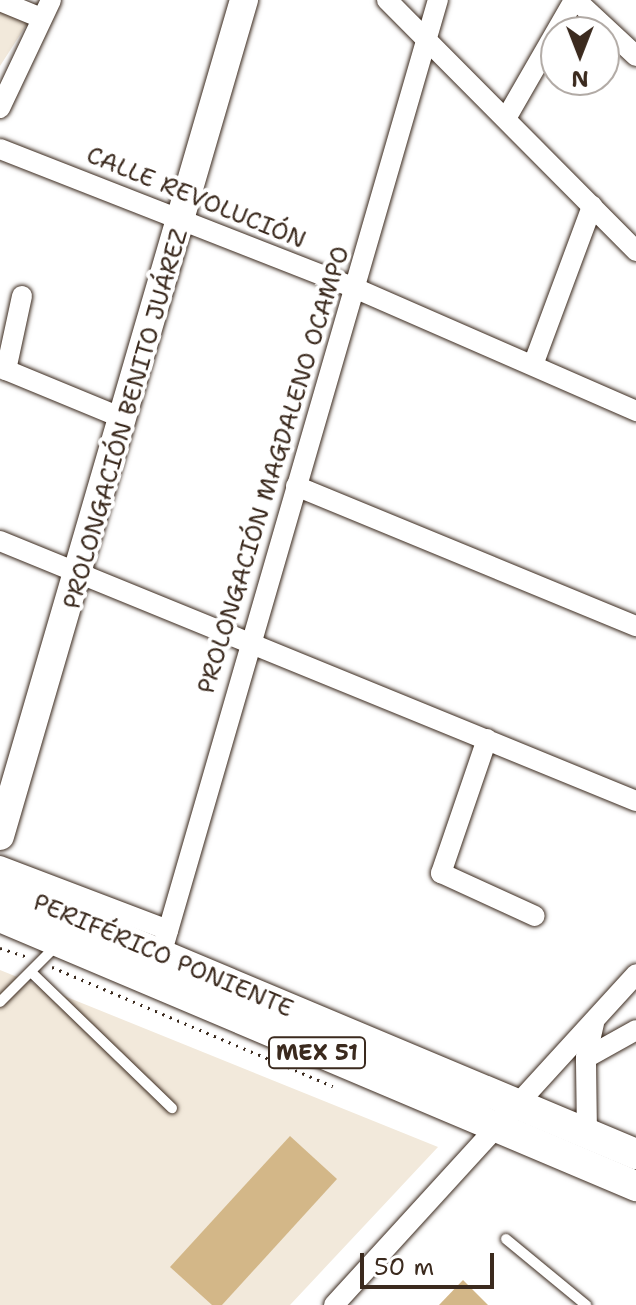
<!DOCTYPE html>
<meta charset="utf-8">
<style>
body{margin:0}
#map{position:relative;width:636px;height:1305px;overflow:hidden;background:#fff;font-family:"Shantell Sans",sans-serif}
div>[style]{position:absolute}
.built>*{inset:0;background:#f2e9db}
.building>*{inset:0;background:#d3b788}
.path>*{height:3px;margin-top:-1.5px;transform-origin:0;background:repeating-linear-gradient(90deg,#3b2a1e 0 2px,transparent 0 8px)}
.roads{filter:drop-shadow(0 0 2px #3b2a1e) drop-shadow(0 0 2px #3b2a1e)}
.lane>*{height:10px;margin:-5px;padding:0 5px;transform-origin:5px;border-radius:5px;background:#fff}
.street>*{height:20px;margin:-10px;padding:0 10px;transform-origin:10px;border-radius:10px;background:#fff}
.secondary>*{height:28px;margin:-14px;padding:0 14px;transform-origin:14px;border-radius:14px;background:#fff}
.primary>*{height:30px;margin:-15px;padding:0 15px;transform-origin:15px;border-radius:15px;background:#fff}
span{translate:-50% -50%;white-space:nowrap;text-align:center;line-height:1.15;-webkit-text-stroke:8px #fff;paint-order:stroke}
.shield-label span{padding:2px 6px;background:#fff;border:2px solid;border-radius:6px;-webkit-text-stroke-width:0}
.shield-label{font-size:22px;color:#3b2a1e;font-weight:700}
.street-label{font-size:24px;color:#3b2a1e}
.north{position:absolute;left:540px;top:16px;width:80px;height:80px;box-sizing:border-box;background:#fff;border:2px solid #b1aaa5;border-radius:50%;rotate:180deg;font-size:22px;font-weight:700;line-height:32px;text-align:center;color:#3b2a1e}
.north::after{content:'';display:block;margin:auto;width:28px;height:36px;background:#3b2a1e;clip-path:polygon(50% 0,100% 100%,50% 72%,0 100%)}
.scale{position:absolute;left:360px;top:1253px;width:134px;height:36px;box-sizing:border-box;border:4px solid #3b2a1e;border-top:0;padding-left:10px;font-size:24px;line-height:28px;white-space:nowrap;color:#3b2a1e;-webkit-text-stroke:6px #fff;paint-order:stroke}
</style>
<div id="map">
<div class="built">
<i style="clip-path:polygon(0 11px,29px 21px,0 66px)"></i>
<i style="clip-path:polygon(0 970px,438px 1147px,290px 1305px,0 1305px)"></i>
</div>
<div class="building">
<i style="clip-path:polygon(290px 1136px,337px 1179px,222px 1305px,212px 1305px,170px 1267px)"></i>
<i style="clip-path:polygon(463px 1280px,488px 1305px,439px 1305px)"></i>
</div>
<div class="path">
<i style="left:0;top:948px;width:28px;rotate:18deg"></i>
<i style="left:52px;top:967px;width:305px;rotate:23deg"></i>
</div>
<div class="roads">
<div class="lane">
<i style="left:31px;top:972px;width:196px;rotate:44deg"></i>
<i style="left:0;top:1002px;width:82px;rotate:-45deg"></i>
<i style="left:506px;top:1239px;width:104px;rotate:39.5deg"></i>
</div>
<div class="street">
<i style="left:387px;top:0;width:354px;rotate:45.2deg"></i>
<i style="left:576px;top:0;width:82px;rotate:43deg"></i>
<i style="left:0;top:1px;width:44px;rotate:22.5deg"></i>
<i style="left:0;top:108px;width:119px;rotate:-64.7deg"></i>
<i style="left:508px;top:115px;width:133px;rotate:-60.1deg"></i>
<i style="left:0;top:149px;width:383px;rotate:21.4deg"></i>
<i style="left:357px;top:289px;width:305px;rotate:23.6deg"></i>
<i style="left:22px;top:296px;width:76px;rotate:102.2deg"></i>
<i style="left:6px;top:370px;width:129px;rotate:22.4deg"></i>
<i style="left:533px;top:365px;width:170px;rotate:-69.6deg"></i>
<i style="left:296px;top:486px;width:368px;rotate:22.4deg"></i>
<i style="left:0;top:541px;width:687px;rotate:22.23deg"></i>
<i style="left:487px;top:739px;width:142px;rotate:108.9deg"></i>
<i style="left:441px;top:873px;width:103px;rotate:24.6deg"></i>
<i style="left:0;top:866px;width:180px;rotate:20.9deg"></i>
<i style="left:161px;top:955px;width:994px;rotate:-73.83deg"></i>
<i style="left:586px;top:1058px;width:57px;rotate:-29.2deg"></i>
<i style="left:587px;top:1134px;width:76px;rotate:-90.8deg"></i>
<i style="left:586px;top:1058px;width:36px;rotate:-77deg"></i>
<i style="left:334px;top:1305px;width:448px;rotate:-47.6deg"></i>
</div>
<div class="secondary">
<i style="left:0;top:836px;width:871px;rotate:-73.73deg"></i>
</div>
<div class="primary">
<i style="left:0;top:887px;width:690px;rotate:22.77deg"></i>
<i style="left:0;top:917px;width:691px;rotate:22.93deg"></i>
</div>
</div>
<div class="shield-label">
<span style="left:317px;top:1053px">MEX 51</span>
</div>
<div class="street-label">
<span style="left:196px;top:198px;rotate:22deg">CALLE REVOLUCIÓN</span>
<span style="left:126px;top:419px;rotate:-74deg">PROLONGACIÓN BENITO JUÁREZ</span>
<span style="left:274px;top:470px;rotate:-73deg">PROLONGACIÓN MAGDALENO OCAMPO</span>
<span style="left:163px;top:956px;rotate:23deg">PERIFÉRICO PONIENTE</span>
</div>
<div class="north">N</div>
<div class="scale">50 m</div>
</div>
